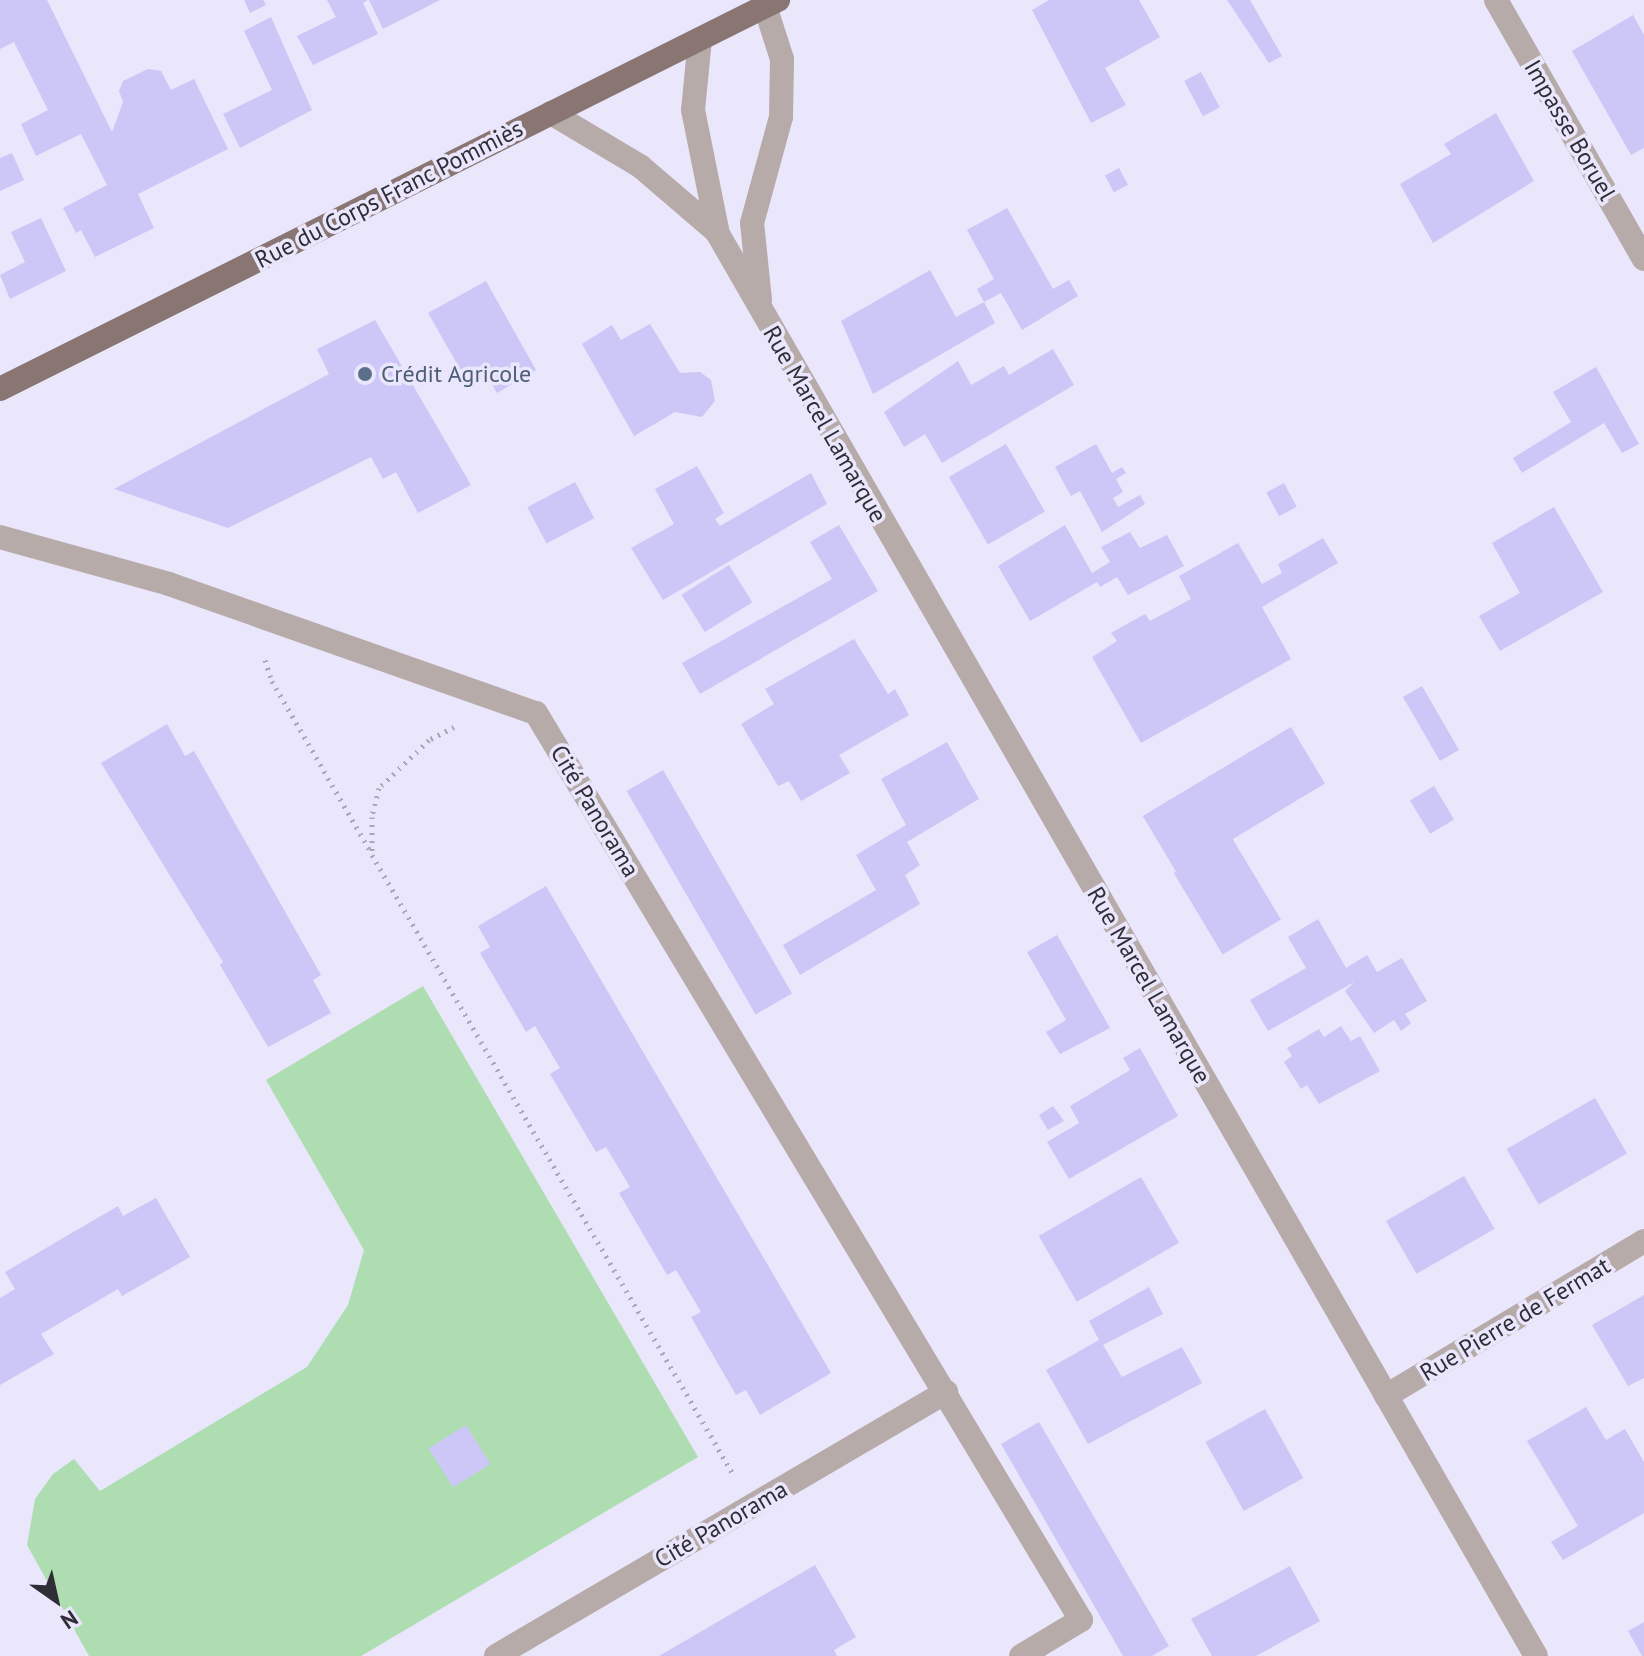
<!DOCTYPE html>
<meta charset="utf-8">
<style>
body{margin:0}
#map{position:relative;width:1644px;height:1656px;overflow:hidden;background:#eae6fc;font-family:"PT Sans",sans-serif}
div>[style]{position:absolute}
.green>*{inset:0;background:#aeddb1}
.building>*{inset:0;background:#ccc7f7;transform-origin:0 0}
.path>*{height:5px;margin-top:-2.5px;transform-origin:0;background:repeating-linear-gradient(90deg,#aba8b9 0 2px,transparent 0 8px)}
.minor>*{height:24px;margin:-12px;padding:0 12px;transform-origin:12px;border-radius:12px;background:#b6aba8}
.major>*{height:24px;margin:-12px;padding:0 12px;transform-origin:12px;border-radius:12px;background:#897672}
.dots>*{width:22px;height:22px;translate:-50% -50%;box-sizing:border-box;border:4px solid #eae6fc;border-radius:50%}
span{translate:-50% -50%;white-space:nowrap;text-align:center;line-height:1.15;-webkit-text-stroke:7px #eae6fc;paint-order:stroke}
.street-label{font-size:24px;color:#2f2d36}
.service-label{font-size:24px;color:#4e5e75}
.left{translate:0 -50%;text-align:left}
.north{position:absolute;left:16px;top:1560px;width:80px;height:80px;-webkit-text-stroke:6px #eae6fc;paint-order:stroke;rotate:146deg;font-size:22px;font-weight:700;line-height:32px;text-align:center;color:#2f2d36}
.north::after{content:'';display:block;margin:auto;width:28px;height:36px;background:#2f2d36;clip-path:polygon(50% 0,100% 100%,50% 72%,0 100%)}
</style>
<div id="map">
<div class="green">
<i style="clip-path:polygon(423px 986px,698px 1457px,361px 1656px,89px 1656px,27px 1545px,35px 1499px,53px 1474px,74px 1459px,100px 1491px,307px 1367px,348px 1305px,364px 1250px,266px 1080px)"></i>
</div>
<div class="building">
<i style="clip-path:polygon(0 0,47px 0,112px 132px,123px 102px,119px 91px,123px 81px,148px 69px,161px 71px,171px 90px,194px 79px,228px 149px,138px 194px,154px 228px,95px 257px,81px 230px,76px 233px,63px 208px,107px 185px,81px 134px,36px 156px,21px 124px,48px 110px,14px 42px,0 49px)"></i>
<i style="clip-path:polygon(244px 0,263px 0,266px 5px,250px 13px)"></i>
<i style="clip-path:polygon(327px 0,368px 0,363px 3px,378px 34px,313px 65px,297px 36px,336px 17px)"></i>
<i style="clip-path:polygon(369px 0,440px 0,383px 29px)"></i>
<i style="clip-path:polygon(1049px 0,1139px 0,1160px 37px,1105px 68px,1126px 105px,1091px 123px,1032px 10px)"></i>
<i style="clip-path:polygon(1227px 0,1250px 0,1282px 56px,1269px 63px)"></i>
<i style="clip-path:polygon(1633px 15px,1644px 35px,1644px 148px,1631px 155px,1572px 51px)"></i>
<i style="clip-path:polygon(271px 17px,312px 110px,240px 148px,223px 114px,272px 90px,244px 31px)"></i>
<i style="left:1201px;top:72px;width:40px;height:19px;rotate:62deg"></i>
<i style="clip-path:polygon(1496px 113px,1534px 181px,1433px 243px,1400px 184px,1451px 154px,1444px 144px)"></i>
<i style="clip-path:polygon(12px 153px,24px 180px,0 191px,0 158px)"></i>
<i style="left:1119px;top:168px;width:19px;height:16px;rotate:62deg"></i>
<i style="clip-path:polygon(1007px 208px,1053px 289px,1069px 280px,1078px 296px,1022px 330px,1001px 293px,984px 302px,977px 289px,994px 279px,967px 230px)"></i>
<i style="clip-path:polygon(41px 218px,66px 271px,10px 299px,0 275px,25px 262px,11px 232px)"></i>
<i style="clip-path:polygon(930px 270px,956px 317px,984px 302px,995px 323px,873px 394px,841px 321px)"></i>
<i style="clip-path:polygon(486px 281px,536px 370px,497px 393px,488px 378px,471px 388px,428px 313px)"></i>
<i style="clip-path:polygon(375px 320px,471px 485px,418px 513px,396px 472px,383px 479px,371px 457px,228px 528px,114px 489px,329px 374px,317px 349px)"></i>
<i style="clip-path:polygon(650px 324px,680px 373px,700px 372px,711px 380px,715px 401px,702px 417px,675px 412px,634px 436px,582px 344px,612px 325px,621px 340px)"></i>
<i style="clip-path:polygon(1053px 349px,1074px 385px,942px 463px,925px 434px,904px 447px,884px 412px,958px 361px,971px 385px,1004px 366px,1009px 375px)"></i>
<i style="clip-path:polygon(1596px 367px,1639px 444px,1622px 453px,1604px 423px,1522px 473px,1513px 458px,1571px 422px,1553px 392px)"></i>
<i style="left:1006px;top:444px;width:78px;height:66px;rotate:60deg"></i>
<i style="clip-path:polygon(1096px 444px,1112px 473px,1122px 467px,1126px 473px,1116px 479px,1123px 492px,1113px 498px,1118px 507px,1140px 495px,1145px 504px,1102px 532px,1080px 491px,1071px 496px,1055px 467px)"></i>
<i style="clip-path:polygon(697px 466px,724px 513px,715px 519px,720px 526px,811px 473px,827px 504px,663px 600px,631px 548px,674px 524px,655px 489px)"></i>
<i style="left:575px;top:482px;width:41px;height:54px;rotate:62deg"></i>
<i style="left:1284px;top:483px;width:27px;height:20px;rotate:62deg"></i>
<i style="clip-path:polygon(1554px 507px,1603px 592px,1500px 651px,1479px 616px,1520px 593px,1492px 543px)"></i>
<i style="clip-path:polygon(839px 525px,878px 591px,700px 694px,682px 663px,832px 579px,810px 542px)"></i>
<i style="clip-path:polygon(1065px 525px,1092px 573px,1110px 562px,1101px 547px,1130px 532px,1140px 548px,1167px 535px,1184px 566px,1128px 595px,1117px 577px,1100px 587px,1097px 582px,1030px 621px,998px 566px)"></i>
<i style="clip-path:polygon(1323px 538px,1338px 563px,1262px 607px,1291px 659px,1141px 743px,1092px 657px,1117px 641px,1111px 633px,1145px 614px,1150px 621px,1191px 599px,1179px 576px,1238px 543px,1262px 584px,1282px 573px,1278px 564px)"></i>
<i style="left:729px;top:565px;width:44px;height:56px;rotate:58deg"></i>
<i style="clip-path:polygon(854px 639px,888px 694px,895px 689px,909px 715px,839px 755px,850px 773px,801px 801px,789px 781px,778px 786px,741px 724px,774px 704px,765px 689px)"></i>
<i style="left:1422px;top:686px;width:74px;height:22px;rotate:60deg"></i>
<i style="clip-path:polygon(167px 724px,185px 756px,194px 751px,321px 975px,313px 980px,331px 1013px,268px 1047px,220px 965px,223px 962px,101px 763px)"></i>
<i style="left:1291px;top:727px;width:66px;height:173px;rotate:59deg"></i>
<i style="clip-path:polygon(947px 742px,979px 799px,907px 842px,920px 865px,905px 875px,920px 904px,800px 975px,783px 945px,876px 890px,856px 855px,906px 825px,881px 779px)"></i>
<i style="left:663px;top:770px;width:258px;height:42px;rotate:60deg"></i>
<i style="left:1434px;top:786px;width:39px;height:28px;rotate:59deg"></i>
<i style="left:1232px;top:838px;width:95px;height:68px;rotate:59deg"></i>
<i style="clip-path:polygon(546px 886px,831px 1373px,760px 1415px,746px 1390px,736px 1395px,691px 1317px,701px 1312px,676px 1270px,667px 1275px,619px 1193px,630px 1187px,606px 1147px,596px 1152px,550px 1074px,560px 1068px,535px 1026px,526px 1032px,480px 953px,490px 947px,478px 926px)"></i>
<i style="clip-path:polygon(1318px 919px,1346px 968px,1367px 955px,1377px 972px,1402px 958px,1427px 1001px,1405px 1014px,1411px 1023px,1401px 1031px,1394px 1020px,1374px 1033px,1345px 991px,1354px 982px,1268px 1031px,1250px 1000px,1306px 968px,1288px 937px)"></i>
<i style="clip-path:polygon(1057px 935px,1110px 1028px,1060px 1054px,1046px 1032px,1066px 1020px,1027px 952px)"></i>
<i style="clip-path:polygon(1341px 1026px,1351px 1041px,1360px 1036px,1380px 1071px,1319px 1104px,1307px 1085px,1301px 1089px,1284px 1062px,1292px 1056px,1287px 1048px,1319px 1029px,1324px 1037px)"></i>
<i style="clip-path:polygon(1140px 1048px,1178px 1116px,1069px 1179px,1047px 1142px,1079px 1123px,1070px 1106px,1130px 1070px,1123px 1058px)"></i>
<i style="left:1595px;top:1098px;width:64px;height:102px;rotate:60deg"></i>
<i style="clip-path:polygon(1053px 1106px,1064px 1121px,1048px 1130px,1039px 1115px)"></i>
<i style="left:1464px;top:1176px;width:61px;height:90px;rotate:60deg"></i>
<i style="left:1141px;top:1177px;width:76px;height:118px;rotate:60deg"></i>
<i style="clip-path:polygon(156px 1198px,190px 1257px,122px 1296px,118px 1289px,41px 1334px,54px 1354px,0 1385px,0 1298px,15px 1289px,5px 1272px,118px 1206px,123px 1216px)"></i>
<i style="clip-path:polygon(1149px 1287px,1163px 1314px,1103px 1345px,1122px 1377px,1182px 1347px,1202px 1383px,1088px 1444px,1046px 1370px,1099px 1340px,1089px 1321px)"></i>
<i style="clip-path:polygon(1644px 1295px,1644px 1378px,1628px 1386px,1592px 1325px)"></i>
<i style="clip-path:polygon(1586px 1407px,1606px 1440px,1625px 1429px,1644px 1462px,1644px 1513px,1563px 1560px,1551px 1542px,1578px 1526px,1527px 1441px)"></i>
<i style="left:1265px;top:1409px;width:79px;height:68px;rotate:61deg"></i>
<i style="clip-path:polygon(1039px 1422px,1169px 1646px,1152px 1656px,1123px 1656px,1001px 1444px)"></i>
<i style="left:466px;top:1425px;width:46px;height:44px;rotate:58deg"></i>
<i style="clip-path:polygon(815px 1565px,856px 1637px,834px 1650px,837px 1656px,659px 1656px)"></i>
<i style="clip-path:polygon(1290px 1566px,1320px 1621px,1256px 1656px,1212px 1656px,1191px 1619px)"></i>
<i style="clip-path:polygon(1644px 1622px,1644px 1656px,1642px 1656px,1628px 1631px)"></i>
</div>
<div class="path">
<i style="left:265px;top:660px;width:22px;rotate:72deg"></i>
<i style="left:272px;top:681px;width:200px;rotate:60deg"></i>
<i style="left:454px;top:727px;width:28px;rotate:153deg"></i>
<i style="left:429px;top:740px;width:69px;rotate:136.2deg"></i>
<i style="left:379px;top:788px;width:30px;rotate:104deg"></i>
<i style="left:372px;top:817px;width:38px;rotate:90deg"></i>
<i style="left:372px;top:855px;width:717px;rotate:59.75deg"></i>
</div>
<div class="minor">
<i style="left:1496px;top:0;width:298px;rotate:60.3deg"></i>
<i style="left:700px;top:39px;width:71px;rotate:95.6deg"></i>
<i style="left:693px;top:110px;width:126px;rotate:78.6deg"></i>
<i style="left:718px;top:234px;width:1640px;rotate:60.09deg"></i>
<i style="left:551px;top:113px;width:104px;rotate:30.8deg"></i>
<i style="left:640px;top:166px;width:101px;rotate:40.6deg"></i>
<i style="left:760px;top:300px;width:77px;rotate:-95.9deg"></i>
<i style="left:752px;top:223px;width:110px;rotate:-74.7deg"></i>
<i style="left:781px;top:117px;width:58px;rotate:-89deg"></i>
<i style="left:782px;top:59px;width:56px;rotate:-107.8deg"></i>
<i style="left:0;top:537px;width:175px;rotate:15.5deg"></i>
<i style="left:169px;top:584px;width:389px;rotate:19.4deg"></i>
<i style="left:536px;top:713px;width:1058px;rotate:59deg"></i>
<i style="left:1081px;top:1620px;width:70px;rotate:149deg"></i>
<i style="left:1386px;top:1396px;width:301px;rotate:-31deg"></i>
<i style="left:496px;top:1656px;width:522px;rotate:-30.4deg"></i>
</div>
<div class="major">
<i style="left:0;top:389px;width:870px;rotate:-26.57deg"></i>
</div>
<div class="dots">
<i style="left:365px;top:374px;background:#5c6f8a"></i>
</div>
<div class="street-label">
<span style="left:1570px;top:130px;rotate:60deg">Impasse Boruel</span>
<span style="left:389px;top:194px;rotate:-27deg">Rue du Corps Franc Pommiès</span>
<span style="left:825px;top:424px;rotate:60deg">Rue Marcel Lamarque</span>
<span style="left:595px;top:811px;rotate:59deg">Cité Panorama</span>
<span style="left:1149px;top:985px;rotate:60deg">Rue Marcel Lamarque</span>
<span style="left:1515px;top:1319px;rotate:-31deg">Rue Pierre de Fermat</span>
<span style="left:721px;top:1524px;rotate:-30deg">Cité Panorama</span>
</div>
<div class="service-label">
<span class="left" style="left:381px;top:374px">Crédit Agricole</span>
</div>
<div class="north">N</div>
</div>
